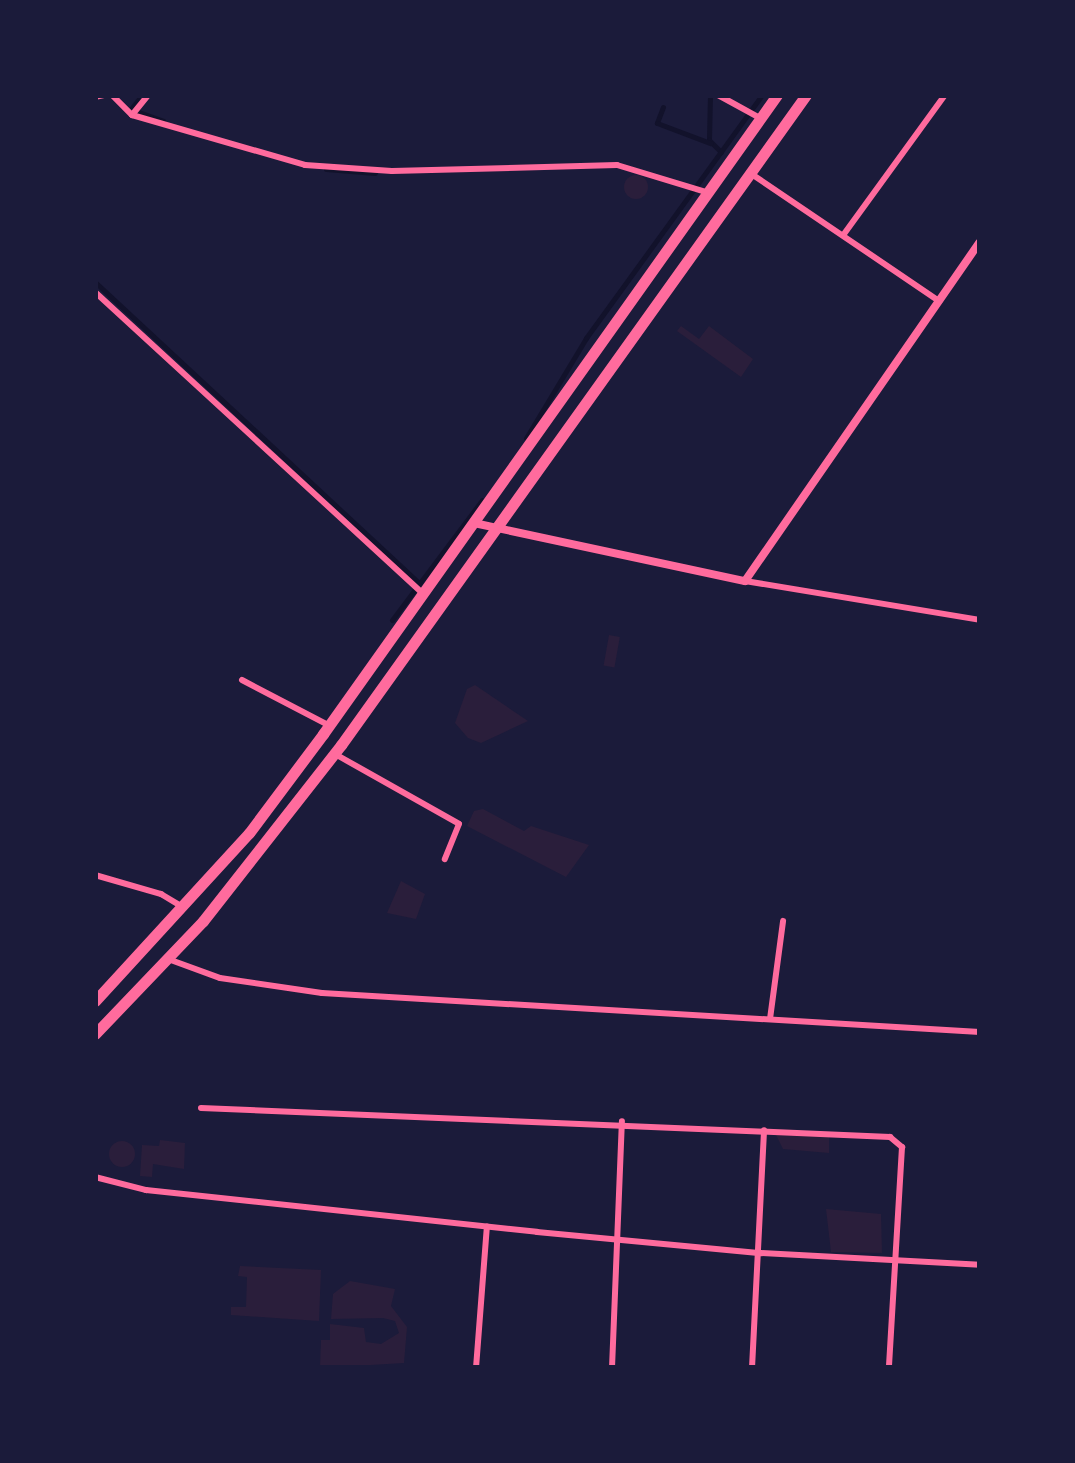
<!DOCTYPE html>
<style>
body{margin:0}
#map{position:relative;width:1075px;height:1463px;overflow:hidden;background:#1b1b3a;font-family:"Varela Round",sans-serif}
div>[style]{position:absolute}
.green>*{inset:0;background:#2a1e3b;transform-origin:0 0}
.round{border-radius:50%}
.stream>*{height:5px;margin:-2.5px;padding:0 2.5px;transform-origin:2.5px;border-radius:2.5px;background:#12122b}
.minor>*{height:6px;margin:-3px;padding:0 3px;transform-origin:3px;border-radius:3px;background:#ff6b9d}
.tertiary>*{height:8px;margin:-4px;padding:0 4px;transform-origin:4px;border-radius:4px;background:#ff6b9d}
.trunk>*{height:11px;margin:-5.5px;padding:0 5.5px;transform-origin:5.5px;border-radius:5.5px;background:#ff6b9d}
span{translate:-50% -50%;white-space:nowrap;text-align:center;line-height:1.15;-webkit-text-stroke:8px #1b1b3a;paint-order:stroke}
.frame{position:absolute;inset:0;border:98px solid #1b1b3a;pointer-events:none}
</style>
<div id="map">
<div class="green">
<i class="round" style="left:624px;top:175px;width:24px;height:24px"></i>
<i style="clip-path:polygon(681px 326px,699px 339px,709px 326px,753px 359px,741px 377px,677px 331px)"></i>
<i style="left:609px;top:635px;width:11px;height:31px;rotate:10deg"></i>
<i style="clip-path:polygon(475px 685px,528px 721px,481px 743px,468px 738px,455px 723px,467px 689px)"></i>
<i style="clip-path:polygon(483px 809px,524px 831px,531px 826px,589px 845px,566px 877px,467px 826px,474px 811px)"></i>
<i style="clip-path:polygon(401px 881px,425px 894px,416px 919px,387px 913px)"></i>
<i style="clip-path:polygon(776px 1135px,829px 1136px,829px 1153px,783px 1149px)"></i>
<i style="clip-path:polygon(160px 1140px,185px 1143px,184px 1169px,153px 1164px,152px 1177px,140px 1176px,142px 1145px,159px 1146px)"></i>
<i class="round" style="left:109px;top:1141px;width:26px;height:26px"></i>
<i style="clip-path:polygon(826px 1209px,881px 1214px,882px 1253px,831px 1252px)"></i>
<i style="clip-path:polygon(240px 1266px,321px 1270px,319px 1321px,231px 1315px,231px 1307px,246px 1307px,247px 1277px,238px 1276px)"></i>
<i style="clip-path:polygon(350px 1281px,395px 1289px,391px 1306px,407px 1327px,404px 1363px,320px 1368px,321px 1340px,330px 1340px,330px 1324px,364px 1328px,366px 1342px,381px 1344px,399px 1333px,395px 1321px,383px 1318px,331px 1319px,333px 1294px)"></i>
</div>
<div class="stream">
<i style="left:710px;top:95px;width:45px;rotate:91.3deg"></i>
<i style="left:709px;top:140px;width:17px;rotate:45deg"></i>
<i style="left:663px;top:107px;width:17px;rotate:111deg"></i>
<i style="left:657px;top:123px;width:57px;rotate:20.7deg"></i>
<i style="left:131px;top:109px;width:18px;rotate:-52deg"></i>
<i style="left:136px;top:111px;width:29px;rotate:20deg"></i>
<i style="left:326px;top:169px;width:49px;rotate:4.7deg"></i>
<i style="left:95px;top:282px;width:442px;rotate:42.9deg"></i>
<i style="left:526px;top:438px;width:117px;rotate:-59deg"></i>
<i style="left:586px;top:338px;width:300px;rotate:-54.1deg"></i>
<i style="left:392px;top:620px;width:150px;rotate:-53.1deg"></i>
</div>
<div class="minor">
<i style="left:112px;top:95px;width:28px;rotate:45deg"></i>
<i style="left:132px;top:115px;width:180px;rotate:16.1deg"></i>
<i style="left:305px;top:165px;width:87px;rotate:3.9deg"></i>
<i style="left:392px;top:171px;width:225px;rotate:-1.5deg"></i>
<i style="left:617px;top:165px;width:96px;rotate:16.9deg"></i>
<i style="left:718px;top:95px;width:48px;rotate:28.7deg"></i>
<i style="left:95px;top:97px;width:9px;rotate:-13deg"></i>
<i style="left:132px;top:115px;width:26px;rotate:-51deg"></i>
<i style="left:753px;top:175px;width:225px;rotate:34.1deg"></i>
<i style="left:844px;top:234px;width:172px;rotate:-54deg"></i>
<i style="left:95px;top:292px;width:442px;rotate:42.6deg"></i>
<i style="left:745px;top:581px;width:238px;rotate:9.4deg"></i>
<i style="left:242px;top:680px;width:97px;rotate:27.6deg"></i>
<i style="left:335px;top:754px;width:142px;rotate:29.4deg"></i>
<i style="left:459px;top:824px;width:38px;rotate:112deg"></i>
<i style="left:95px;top:875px;width:69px;rotate:16.1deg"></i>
<i style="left:161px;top:894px;width:26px;rotate:31deg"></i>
<i style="left:168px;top:959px;width:55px;rotate:20.1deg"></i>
<i style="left:220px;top:978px;width:103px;rotate:8.4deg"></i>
<i style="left:322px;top:993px;width:659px;rotate:3.39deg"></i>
<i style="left:770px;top:1019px;width:99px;rotate:-82.4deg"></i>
<i style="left:201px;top:1108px;width:690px;rotate:2.41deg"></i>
<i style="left:890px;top:1137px;width:16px;rotate:40deg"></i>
<i style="left:902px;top:1147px;width:221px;rotate:93.4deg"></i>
<i style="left:95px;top:1177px;width:53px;rotate:14.3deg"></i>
<i style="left:146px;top:1190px;width:393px;rotate:6.1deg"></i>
<i style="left:537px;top:1232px;width:225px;rotate:5.4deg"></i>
<i style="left:761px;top:1253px;width:219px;rotate:3.1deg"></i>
<i style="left:476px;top:1368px;width:142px;rotate:-85.6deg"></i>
<i style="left:612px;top:1368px;width:247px;rotate:-87.7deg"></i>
<i style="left:752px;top:1368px;width:238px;rotate:-87.1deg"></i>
</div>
<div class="tertiary">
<i style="left:474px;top:523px;width:277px;rotate:12.1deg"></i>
<i style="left:745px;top:581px;width:412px;rotate:-55.3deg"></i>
</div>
<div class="trunk">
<i style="left:95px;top:1001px;width:228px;rotate:-47.5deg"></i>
<i style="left:249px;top:833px;width:124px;rotate:-53.2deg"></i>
<i style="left:323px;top:734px;width:784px;rotate:-54.61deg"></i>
<i style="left:95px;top:1034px;width:156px;rotate:-46.3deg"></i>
<i style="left:203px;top:921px;width:224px;rotate:-51.9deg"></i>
<i style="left:341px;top:745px;width:799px;rotate:-54.42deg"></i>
</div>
<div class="frame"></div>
</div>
